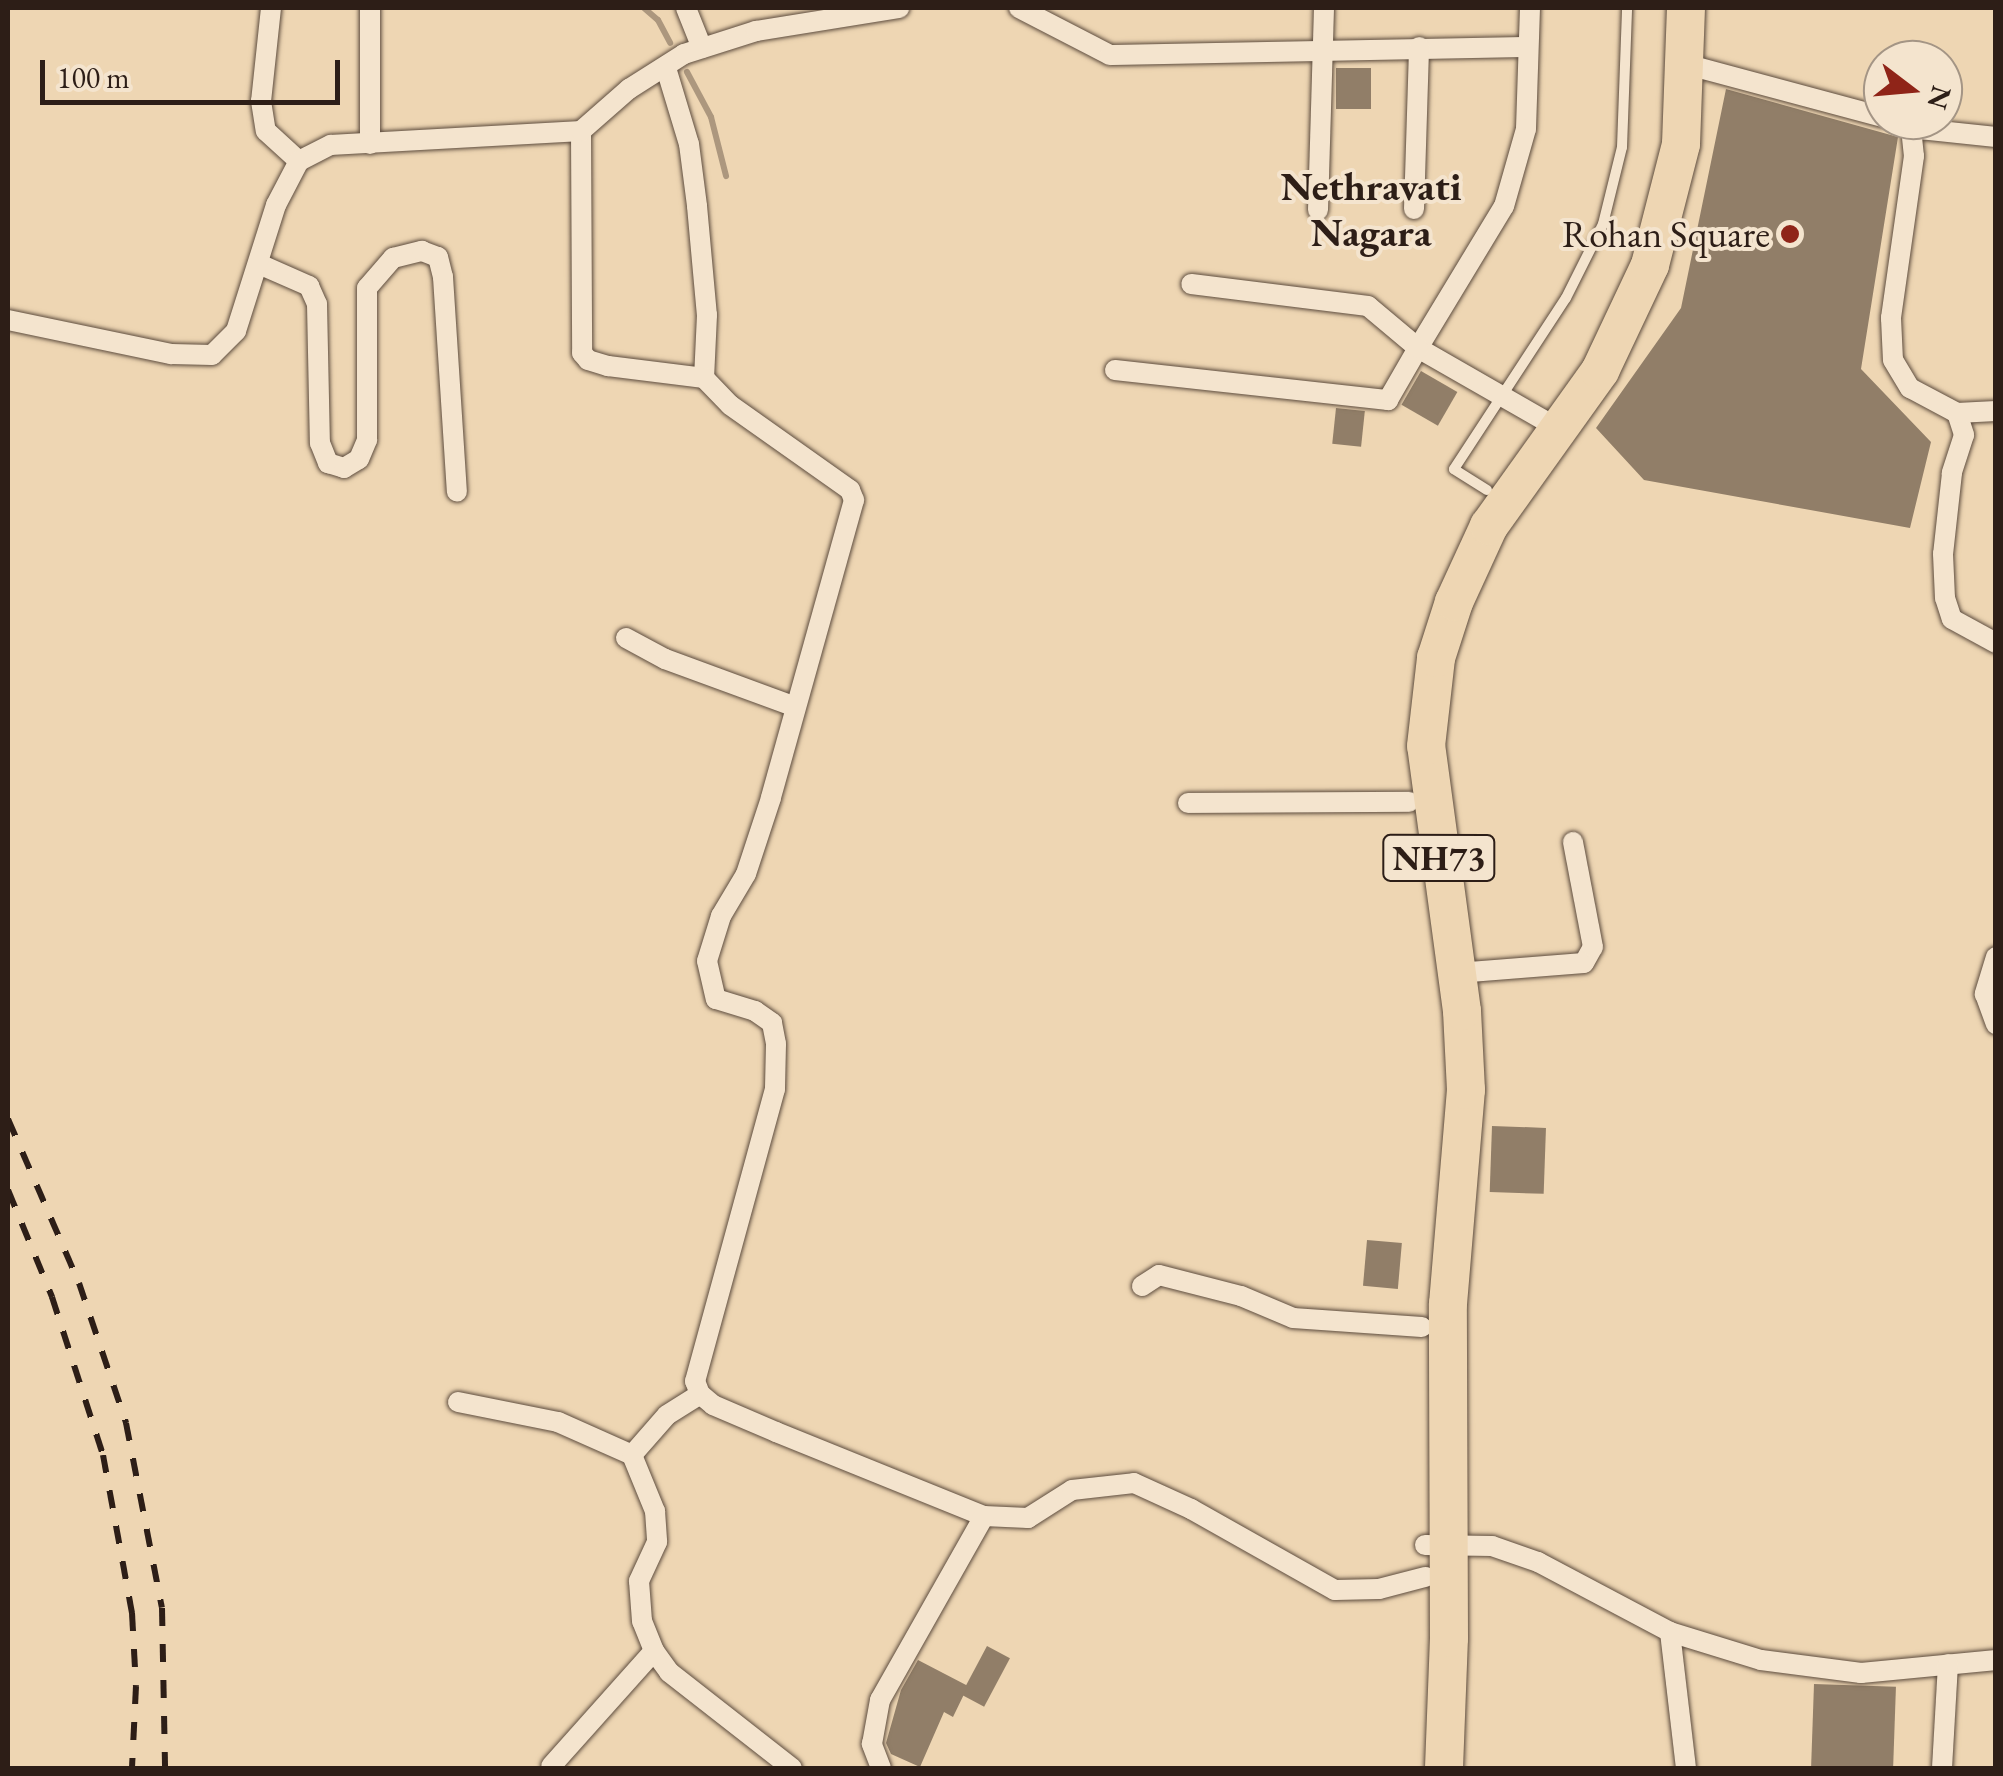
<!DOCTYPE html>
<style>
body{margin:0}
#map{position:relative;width:2003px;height:1776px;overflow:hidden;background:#eed6b3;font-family:"EB Garamond",serif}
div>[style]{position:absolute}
.stream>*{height:6px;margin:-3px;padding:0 3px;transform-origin:3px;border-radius:3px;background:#ac977e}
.building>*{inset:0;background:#917e68;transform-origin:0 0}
.roads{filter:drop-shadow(0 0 2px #5d4c3e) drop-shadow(0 0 2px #5d4c3e)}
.lane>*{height:10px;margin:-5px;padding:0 5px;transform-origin:5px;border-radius:5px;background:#f4e4ce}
.street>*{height:20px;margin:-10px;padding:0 10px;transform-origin:10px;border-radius:10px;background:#f4e4ce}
.highway>*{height:38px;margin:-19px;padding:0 19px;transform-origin:19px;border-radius:19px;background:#eed6b3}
.rail>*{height:6px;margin-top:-3px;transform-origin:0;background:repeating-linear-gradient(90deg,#2d1e17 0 18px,transparent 0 36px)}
.dots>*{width:28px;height:28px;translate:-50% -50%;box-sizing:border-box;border:5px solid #f4e4ce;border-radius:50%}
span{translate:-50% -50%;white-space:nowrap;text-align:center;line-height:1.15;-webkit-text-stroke:8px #f4e4ce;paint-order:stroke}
.shield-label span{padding:2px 8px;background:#f4e4ce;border:2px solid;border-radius:8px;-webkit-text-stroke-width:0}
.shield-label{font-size:35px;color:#2d1e17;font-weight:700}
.poi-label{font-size:38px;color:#2d1e17}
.right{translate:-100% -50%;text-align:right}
.neighbourhood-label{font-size:40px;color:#2d1e17;font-weight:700}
.frame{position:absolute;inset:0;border:10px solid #2d1e17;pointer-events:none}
.north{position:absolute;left:1863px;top:40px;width:100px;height:100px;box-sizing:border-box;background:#f4e4ce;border:2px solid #a49585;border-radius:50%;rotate:106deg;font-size:28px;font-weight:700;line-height:40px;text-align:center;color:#2d1e17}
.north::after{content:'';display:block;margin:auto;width:35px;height:45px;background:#8f2418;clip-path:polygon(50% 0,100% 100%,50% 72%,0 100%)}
.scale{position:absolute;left:40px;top:60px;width:300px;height:45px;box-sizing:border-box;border:5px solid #2d1e17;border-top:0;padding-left:12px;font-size:30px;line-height:35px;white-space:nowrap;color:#2d1e17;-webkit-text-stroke:8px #f4e4ce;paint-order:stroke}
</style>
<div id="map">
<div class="stream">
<i style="left:644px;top:8px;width:18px;rotate:41deg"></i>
<i style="left:658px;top:20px;width:26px;rotate:62deg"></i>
<i style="left:687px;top:72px;width:51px;rotate:61.9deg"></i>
<i style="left:711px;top:117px;width:61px;rotate:75.7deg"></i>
</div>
<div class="building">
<i style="left:1371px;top:68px;width:41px;height:35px;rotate:90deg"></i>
<i style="clip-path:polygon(1726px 89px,1898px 137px,1861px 369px,1931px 442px,1910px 528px,1644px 480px,1596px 428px,1681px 308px)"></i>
<i style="left:1421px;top:371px;width:42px;height:39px;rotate:30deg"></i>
<i style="left:1336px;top:408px;width:29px;height:36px;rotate:6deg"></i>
<i style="left:1492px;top:1126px;width:54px;height:66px;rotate:2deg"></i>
<i style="left:1367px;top:1240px;width:35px;height:46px;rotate:5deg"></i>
<i style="left:987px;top:1646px;width:26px;height:55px;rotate:28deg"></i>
<i style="clip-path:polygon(918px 1660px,968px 1686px,953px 1717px,944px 1712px,920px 1767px,891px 1754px,886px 1743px,901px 1690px)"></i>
<i style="left:1814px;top:1684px;width:82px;height:84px;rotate:2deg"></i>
</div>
<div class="roads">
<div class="lane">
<i style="left:1487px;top:490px;width:39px;rotate:-148deg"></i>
<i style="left:1454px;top:469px;width:204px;rotate:-56.8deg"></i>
<i style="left:1566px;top:298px;width:83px;rotate:-63.4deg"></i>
<i style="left:1603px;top:224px;width:79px;rotate:-76.1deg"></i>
<i style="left:1622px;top:147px;width:139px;rotate:-87.9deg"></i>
</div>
<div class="street">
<i style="left:271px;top:8px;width:94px;rotate:96.1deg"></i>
<i style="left:261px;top:101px;width:30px;rotate:81deg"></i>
<i style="left:266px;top:131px;width:45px;rotate:42.3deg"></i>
<i style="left:686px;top:8px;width:43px;rotate:68.2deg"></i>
<i style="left:1019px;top:8px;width:102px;rotate:27.3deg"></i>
<i style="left:1110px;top:55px;width:417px;rotate:-1.1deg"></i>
<i style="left:1530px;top:8px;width:121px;rotate:91.9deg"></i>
<i style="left:1526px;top:129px;width:80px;rotate:105.9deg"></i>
<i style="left:1504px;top:206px;width:166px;rotate:121.2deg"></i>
<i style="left:1418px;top:348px;width:143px;rotate:29.8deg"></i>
<i style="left:1685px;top:64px;width:205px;rotate:15deg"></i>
<i style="left:666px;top:68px;width:79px;rotate:73.2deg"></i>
<i style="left:689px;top:144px;width:63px;rotate:82.6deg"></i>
<i style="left:697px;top:206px;width:109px;rotate:84.8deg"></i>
<i style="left:707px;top:315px;width:63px;rotate:92.7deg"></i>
<i style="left:1895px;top:120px;width:18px;rotate:27deg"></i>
<i style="left:1911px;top:128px;width:28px;rotate:84deg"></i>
<i style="left:1914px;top:156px;width:164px;rotate:98.1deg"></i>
<i style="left:1891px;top:318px;width:42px;rotate:87.3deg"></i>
<i style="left:1893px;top:360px;width:33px;rotate:59deg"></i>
<i style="left:1910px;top:388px;width:53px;rotate:28deg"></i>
<i style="left:1957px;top:413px;width:23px;rotate:72deg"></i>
<i style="left:1964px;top:435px;width:40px;rotate:108deg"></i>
<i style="left:1952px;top:473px;width:81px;rotate:96.3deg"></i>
<i style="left:1943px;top:554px;width:44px;rotate:87.4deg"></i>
<i style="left:1945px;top:598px;width:22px;rotate:72deg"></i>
<i style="left:1952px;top:619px;width:50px;rotate:28.6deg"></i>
<i style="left:1911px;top:128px;width:85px;rotate:6deg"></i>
<i style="left:581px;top:131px;width:222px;rotate:89.7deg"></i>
<i style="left:582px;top:353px;width:9px;rotate:49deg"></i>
<i style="left:588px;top:360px;width:21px;rotate:17deg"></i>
<i style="left:608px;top:366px;width:97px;rotate:7.1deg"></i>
<i style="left:704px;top:378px;width:37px;rotate:46deg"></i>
<i style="left:730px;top:405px;width:147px;rotate:35.3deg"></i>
<i style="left:850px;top:490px;width:11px;rotate:68deg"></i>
<i style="left:854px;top:500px;width:309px;rotate:105.6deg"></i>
<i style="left:771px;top:798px;width:80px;rotate:108.2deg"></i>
<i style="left:746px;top:874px;width:49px;rotate:120.8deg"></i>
<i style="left:721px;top:916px;width:47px;rotate:107.3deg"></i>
<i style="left:707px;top:961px;width:39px;rotate:77deg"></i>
<i style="left:716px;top:999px;width:41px;rotate:17.1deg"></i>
<i style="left:755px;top:1011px;width:21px;rotate:35deg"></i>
<i style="left:772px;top:1023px;width:21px;rotate:79deg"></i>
<i style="left:776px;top:1044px;width:45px;rotate:91.3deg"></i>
<i style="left:775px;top:1089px;width:303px;rotate:105.3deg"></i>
<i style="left:695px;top:1381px;width:14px;rotate:69deg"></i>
<i style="left:700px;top:1394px;width:17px;rotate:40deg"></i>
<i style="left:713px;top:1405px;width:69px;rotate:23.2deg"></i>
<i style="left:776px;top:1432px;width:224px;rotate:22deg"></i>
<i style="left:984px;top:1516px;width:44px;rotate:2.6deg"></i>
<i style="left:1028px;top:1518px;width:52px;rotate:-32.5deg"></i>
<i style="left:1072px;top:1490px;width:62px;rotate:-6.4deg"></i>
<i style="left:1134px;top:1483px;width:63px;rotate:24.5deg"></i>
<i style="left:1191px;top:1509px;width:165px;rotate:29.4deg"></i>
<i style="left:1335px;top:1590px;width:44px;rotate:-1.3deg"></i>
<i style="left:1379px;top:1589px;width:48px;rotate:-14.6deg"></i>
<i style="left:370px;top:144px;width:136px;rotate:-90deg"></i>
<i style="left:1414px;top:209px;width:162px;rotate:-88.2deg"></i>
<i style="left:1318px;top:210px;width:202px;rotate:-88.3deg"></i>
<i style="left:259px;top:264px;width:55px;rotate:23.7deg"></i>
<i style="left:309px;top:286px;width:20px;rotate:66deg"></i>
<i style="left:317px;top:304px;width:139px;rotate:88.8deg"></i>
<i style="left:320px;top:443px;width:22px;rotate:68deg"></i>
<i style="left:328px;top:463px;width:17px;rotate:17deg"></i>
<i style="left:344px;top:468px;width:17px;rotate:-31deg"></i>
<i style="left:359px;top:459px;width:21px;rotate:-67deg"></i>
<i style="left:367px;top:440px;width:152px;rotate:-90deg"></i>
<i style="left:367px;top:288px;width:40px;rotate:-49deg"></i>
<i style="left:393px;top:258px;width:30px;rotate:-14deg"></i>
<i style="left:422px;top:251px;width:17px;rotate:21deg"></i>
<i style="left:438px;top:257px;width:21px;rotate:76deg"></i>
<i style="left:443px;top:277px;width:215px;rotate:86.3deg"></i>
<i style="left:8px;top:320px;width:167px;rotate:11.8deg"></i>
<i style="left:171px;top:354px;width:41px;rotate:1.4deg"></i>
<i style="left:212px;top:355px;width:34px;rotate:-45deg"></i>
<i style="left:236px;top:331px;width:132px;rotate:-72.4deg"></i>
<i style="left:276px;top:205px;width:50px;rotate:-62.4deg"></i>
<i style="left:299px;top:161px;width:36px;rotate:-27deg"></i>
<i style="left:331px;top:145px;width:250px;rotate:-3.2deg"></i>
<i style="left:581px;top:131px;width:64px;rotate:-41.2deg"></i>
<i style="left:629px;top:89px;width:65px;rotate:-32.5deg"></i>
<i style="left:684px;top:54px;width:76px;rotate:-17.7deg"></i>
<i style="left:756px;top:31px;width:145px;rotate:-9.1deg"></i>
<i style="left:1115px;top:370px;width:275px;rotate:6.3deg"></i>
<i style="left:1388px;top:400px;width:60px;rotate:-60deg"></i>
<i style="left:1418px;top:348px;width:65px;rotate:-140deg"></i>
<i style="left:1368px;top:306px;width:178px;rotate:-172.9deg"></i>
<i style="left:1957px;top:413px;width:39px;rotate:-3deg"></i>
<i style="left:626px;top:638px;width:44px;rotate:28.3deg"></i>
<i style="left:665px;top:659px;width:136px;rotate:20.2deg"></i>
<i style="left:1188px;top:803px;width:221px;rotate:-0.3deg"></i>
<i style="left:1996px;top:957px;width:39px;rotate:107deg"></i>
<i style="left:1985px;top:994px;width:32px;rotate:70deg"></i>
<i style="left:1457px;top:973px;width:127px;rotate:-4.5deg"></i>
<i style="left:1584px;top:963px;width:18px;rotate:-61deg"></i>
<i style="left:1593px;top:947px;width:107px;rotate:-100.8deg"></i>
<i style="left:1142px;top:1286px;width:20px;rotate:-33deg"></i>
<i style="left:1159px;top:1275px;width:85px;rotate:14.4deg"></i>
<i style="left:1241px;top:1296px;width:56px;rotate:22.9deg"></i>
<i style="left:1293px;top:1318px;width:129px;rotate:4deg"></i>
<i style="left:458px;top:1402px;width:102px;rotate:11.3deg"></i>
<i style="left:558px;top:1422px;width:81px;rotate:24deg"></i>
<i style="left:632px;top:1455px;width:61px;rotate:67.7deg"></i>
<i style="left:655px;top:1511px;width:31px;rotate:86deg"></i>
<i style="left:657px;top:1542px;width:43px;rotate:114.8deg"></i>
<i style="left:639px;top:1581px;width:40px;rotate:85.7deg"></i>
<i style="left:642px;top:1621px;width:32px;rotate:68deg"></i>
<i style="left:654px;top:1651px;width:154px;rotate:131.8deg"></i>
<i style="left:632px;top:1455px;width:53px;rotate:-48.8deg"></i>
<i style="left:667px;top:1415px;width:39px;rotate:-32deg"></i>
<i style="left:1425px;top:1545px;width:67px;rotate:0.9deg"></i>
<i style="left:1492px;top:1546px;width:49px;rotate:19.2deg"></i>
<i style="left:1538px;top:1562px;width:149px;rotate:27.9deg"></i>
<i style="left:1670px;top:1632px;width:95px;rotate:17.1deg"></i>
<i style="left:1761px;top:1660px;width:101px;rotate:7.4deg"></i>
<i style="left:1861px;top:1673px;width:136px;rotate:-5.5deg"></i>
<i style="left:1670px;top:1632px;width:137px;rotate:83.3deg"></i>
<i style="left:654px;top:1651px;width:26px;rotate:54deg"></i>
<i style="left:669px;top:1672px;width:156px;rotate:38deg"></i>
<i style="left:881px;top:1768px;width:26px;rotate:-111deg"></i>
<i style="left:872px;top:1744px;width:45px;rotate:-79.7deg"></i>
<i style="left:880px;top:1700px;width:211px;rotate:-60.5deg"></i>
<i style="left:1942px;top:1768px;width:104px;rotate:-86.7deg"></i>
</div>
<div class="highway">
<i style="left:1444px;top:1768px;width:130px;rotate:-87.8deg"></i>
<i style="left:1449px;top:1638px;width:334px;rotate:-90.2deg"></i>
<i style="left:1448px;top:1304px;width:215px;rotate:-85.2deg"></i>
<i style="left:1466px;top:1090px;width:79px;rotate:-92.9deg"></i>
<i style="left:1462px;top:1011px;width:267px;rotate:-97.7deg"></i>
<i style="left:1426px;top:746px;width:89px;rotate:-83.5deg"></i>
<i style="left:1436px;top:658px;width:59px;rotate:-72.2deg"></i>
<i style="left:1454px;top:602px;width:84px;rotate:-65.3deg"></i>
<i style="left:1489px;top:526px;width:191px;rotate:-54.4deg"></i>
<i style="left:1600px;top:371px;width:117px;rotate:-64.7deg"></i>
<i style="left:1650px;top:265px;width:125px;rotate:-75.6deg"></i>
<i style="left:1681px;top:144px;width:136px;rotate:-87.9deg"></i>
</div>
</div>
<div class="rail">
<i style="left:8px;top:1119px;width:179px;rotate:66.6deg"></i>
<i style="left:79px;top:1283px;width:148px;rotate:71.4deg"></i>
<i style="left:126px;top:1423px;width:188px;rotate:79deg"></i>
<i style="left:162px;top:1608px;width:160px;rotate:88.9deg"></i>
<i style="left:8px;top:1190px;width:116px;rotate:67.6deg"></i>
<i style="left:52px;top:1297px;width:166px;rotate:72.1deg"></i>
<i style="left:103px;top:1455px;width:161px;rotate:79.6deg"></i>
<i style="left:132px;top:1613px;width:73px;rotate:86.9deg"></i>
<i style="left:136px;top:1686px;width:82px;rotate:92.8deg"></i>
</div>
<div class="dots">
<i style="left:1790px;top:234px;background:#8f2418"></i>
</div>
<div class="shield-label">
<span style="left:1439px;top:858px">NH73</span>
</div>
<div class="poi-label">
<span class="right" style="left:1770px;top:234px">Rohan Square</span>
</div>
<div class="neighbourhood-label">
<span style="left:1371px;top:209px">Nethravati<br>Nagara</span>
</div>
<div class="frame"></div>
<div class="north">N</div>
<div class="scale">100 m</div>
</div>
